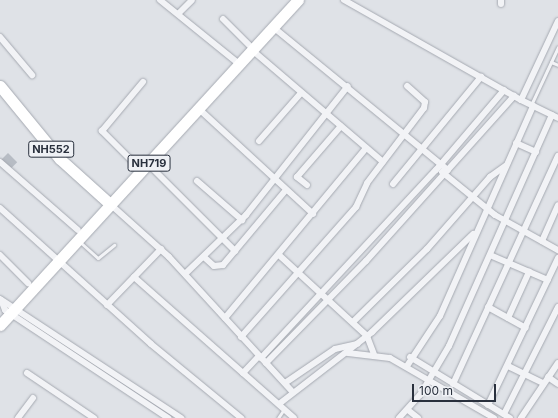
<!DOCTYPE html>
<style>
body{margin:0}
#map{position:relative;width:558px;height:418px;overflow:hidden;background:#dfe2e7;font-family:Inter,sans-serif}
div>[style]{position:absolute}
.building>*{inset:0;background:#b7bcc4;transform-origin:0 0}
.roads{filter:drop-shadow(0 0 1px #a5a9b1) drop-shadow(0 0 1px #a5a9b1)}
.service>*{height:3px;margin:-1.5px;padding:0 1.5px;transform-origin:1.5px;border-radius:1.5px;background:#f2f3f6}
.minor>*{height:6px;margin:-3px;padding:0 3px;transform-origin:3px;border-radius:3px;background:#f2f3f6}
.trunk>*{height:11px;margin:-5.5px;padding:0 5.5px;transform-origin:5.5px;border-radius:5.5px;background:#fff}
span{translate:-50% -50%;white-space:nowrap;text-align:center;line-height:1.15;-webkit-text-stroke:4px #eff1f5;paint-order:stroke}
.shield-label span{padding:1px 3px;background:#eff1f5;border:1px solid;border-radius:3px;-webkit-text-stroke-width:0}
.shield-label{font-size:11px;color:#29303d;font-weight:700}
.scale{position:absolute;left:412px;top:384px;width:84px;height:18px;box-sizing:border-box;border:2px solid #29303d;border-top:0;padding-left:5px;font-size:12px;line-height:14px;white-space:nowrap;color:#29303d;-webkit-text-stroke:3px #eff1f5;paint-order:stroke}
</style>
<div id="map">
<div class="building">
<i style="left:8px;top:153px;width:13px;height:11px;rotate:45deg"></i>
</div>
<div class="roads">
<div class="service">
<i style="left:551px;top:62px;width:8px;rotate:23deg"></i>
<i style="left:531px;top:105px;width:64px;rotate:-65deg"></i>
<i style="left:80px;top:242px;width:24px;rotate:42deg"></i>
<i style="left:98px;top:258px;width:21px;rotate:-39deg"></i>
<i style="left:278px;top:418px;width:11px;rotate:-56deg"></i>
</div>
<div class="minor">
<i style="left:160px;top:0;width:102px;rotate:39deg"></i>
<i style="left:344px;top:0;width:203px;rotate:29.5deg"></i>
<i style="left:521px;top:100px;width:87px;rotate:-64.9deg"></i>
<i style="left:501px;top:4px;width:4px;rotate:-90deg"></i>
<i style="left:179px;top:13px;width:18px;rotate:-45deg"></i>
<i style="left:223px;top:19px;width:37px;rotate:45deg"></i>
<i style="left:273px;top:27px;width:226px;rotate:39.3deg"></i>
<i style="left:0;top:37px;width:50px;rotate:49.9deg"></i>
<i style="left:252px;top:50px;width:172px;rotate:40.5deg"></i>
<i style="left:521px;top:100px;width:41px;rotate:25.9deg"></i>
<i style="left:199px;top:109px;width:155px;rotate:42.6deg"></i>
<i style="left:259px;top:141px;width:64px;rotate:-48.8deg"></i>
<i style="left:516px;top:143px;width:22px;rotate:24deg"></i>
<i style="left:144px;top:160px;width:129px;rotate:45deg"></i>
<i style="left:0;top:162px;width:103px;rotate:41.1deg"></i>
<i style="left:142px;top:171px;width:57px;rotate:-135deg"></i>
<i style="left:102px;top:131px;width:64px;rotate:-50.1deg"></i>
<i style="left:442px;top:172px;width:68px;rotate:39.1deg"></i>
<i style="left:495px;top:215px;width:72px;rotate:29.1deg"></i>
<i style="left:197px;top:181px;width:60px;rotate:40.9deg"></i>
<i style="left:393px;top:184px;width:139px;rotate:-50.6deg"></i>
<i style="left:307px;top:185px;width:13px;rotate:-141deg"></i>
<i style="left:297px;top:177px;width:67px;rotate:-49.2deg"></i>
<i style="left:110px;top:204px;width:79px;rotate:41.9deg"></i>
<i style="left:169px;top:257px;width:182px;rotate:47.5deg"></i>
<i style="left:0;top:208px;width:203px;rotate:42deg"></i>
<i style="left:151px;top:344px;width:117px;rotate:39.4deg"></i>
<i style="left:542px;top:241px;width:39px;rotate:-66deg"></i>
<i style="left:0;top:255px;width:40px;rotate:45deg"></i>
<i style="left:279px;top:255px;width:120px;rotate:42.6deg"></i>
<i style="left:367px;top:336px;width:19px;rotate:69deg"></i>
<i style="left:490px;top:255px;width:63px;rotate:23.3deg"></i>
<i style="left:204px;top:257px;width:13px;rotate:42deg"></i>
<i style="left:214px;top:266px;width:9px;rotate:-6deg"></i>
<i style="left:223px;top:265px;width:97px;rotate:-50deg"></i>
<i style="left:185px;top:274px;width:85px;rotate:-44deg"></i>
<i style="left:246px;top:215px;width:164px;rotate:-51.7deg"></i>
<i style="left:134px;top:277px;width:213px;rotate:41.4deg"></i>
<i style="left:0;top:299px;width:217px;rotate:33.3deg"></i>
<i style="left:1px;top:300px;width:11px;rotate:68deg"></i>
<i style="left:5px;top:310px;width:196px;rotate:33.5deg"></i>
<i style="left:107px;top:305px;width:78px;rotate:-46deg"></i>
<i style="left:488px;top:307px;width:43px;rotate:28.9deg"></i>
<i style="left:225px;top:318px;width:221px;rotate:-50.3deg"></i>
<i style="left:508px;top:318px;width:51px;rotate:-65.5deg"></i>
<i style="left:353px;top:322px;width:104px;rotate:-44.6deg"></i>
<i style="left:427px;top:249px;width:96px;rotate:-48.8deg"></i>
<i style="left:490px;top:177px;width:19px;rotate:-36deg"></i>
<i style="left:241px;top:337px;width:174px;rotate:-48.5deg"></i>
<i style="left:356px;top:207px;width:26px;rotate:-65deg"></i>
<i style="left:367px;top:183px;width:94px;rotate:-52.8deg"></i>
<i style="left:424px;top:108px;width:6px;rotate:-81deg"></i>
<i style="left:425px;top:102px;width:24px;rotate:-138deg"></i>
<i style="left:348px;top:353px;width:42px;rotate:6.8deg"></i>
<i style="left:390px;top:358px;width:120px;rotate:30deg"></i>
<i style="left:410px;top:357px;width:117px;rotate:31.4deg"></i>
<i style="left:261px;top:358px;width:257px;rotate:-47.1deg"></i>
<i style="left:436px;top:170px;width:105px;rotate:-49.6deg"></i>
<i style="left:266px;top:363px;width:143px;rotate:-45.6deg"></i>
<i style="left:366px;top:261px;width:222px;rotate:-48.1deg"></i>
<i style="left:407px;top:366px;width:60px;rotate:-56.6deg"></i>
<i style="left:440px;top:316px;width:230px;rotate:-66.1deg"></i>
<i style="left:508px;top:366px;width:39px;rotate:26deg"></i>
<i style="left:27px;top:373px;width:81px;rotate:33.9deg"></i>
<i style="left:243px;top:373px;width:23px;rotate:-47deg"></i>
<i style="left:548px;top:377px;width:12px;rotate:35deg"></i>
<i style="left:285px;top:383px;width:60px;rotate:-34.2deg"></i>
<i style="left:335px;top:349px;width:23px;rotate:-13deg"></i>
<i style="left:453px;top:384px;width:251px;rotate:-65.3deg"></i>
<i style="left:279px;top:404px;width:118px;rotate:-37.7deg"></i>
<i style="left:372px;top:332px;width:141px;rotate:-44.1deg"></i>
<i style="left:488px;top:405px;width:163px;rotate:-64.5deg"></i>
<i style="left:408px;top:410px;width:13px;rotate:39deg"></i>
<i style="left:504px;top:414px;width:120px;rotate:-63.2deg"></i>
<i style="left:18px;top:418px;width:25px;rotate:-53deg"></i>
<i style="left:399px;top:418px;width:31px;rotate:-48deg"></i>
<i style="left:420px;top:395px;width:57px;rotate:-59.4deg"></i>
<i style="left:449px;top:346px;width:253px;rotate:-66deg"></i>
<i style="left:521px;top:418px;width:66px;rotate:-56.1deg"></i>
</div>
<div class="trunk">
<i style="left:0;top:86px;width:94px;rotate:50.6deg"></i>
<i style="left:60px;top:159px;width:67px;rotate:42deg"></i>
<i style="left:0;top:325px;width:441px;rotate:-47.5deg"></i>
</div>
</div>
<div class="shield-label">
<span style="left:51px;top:149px">NH552</span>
<span style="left:149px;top:163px">NH719</span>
</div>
<div class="scale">100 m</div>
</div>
